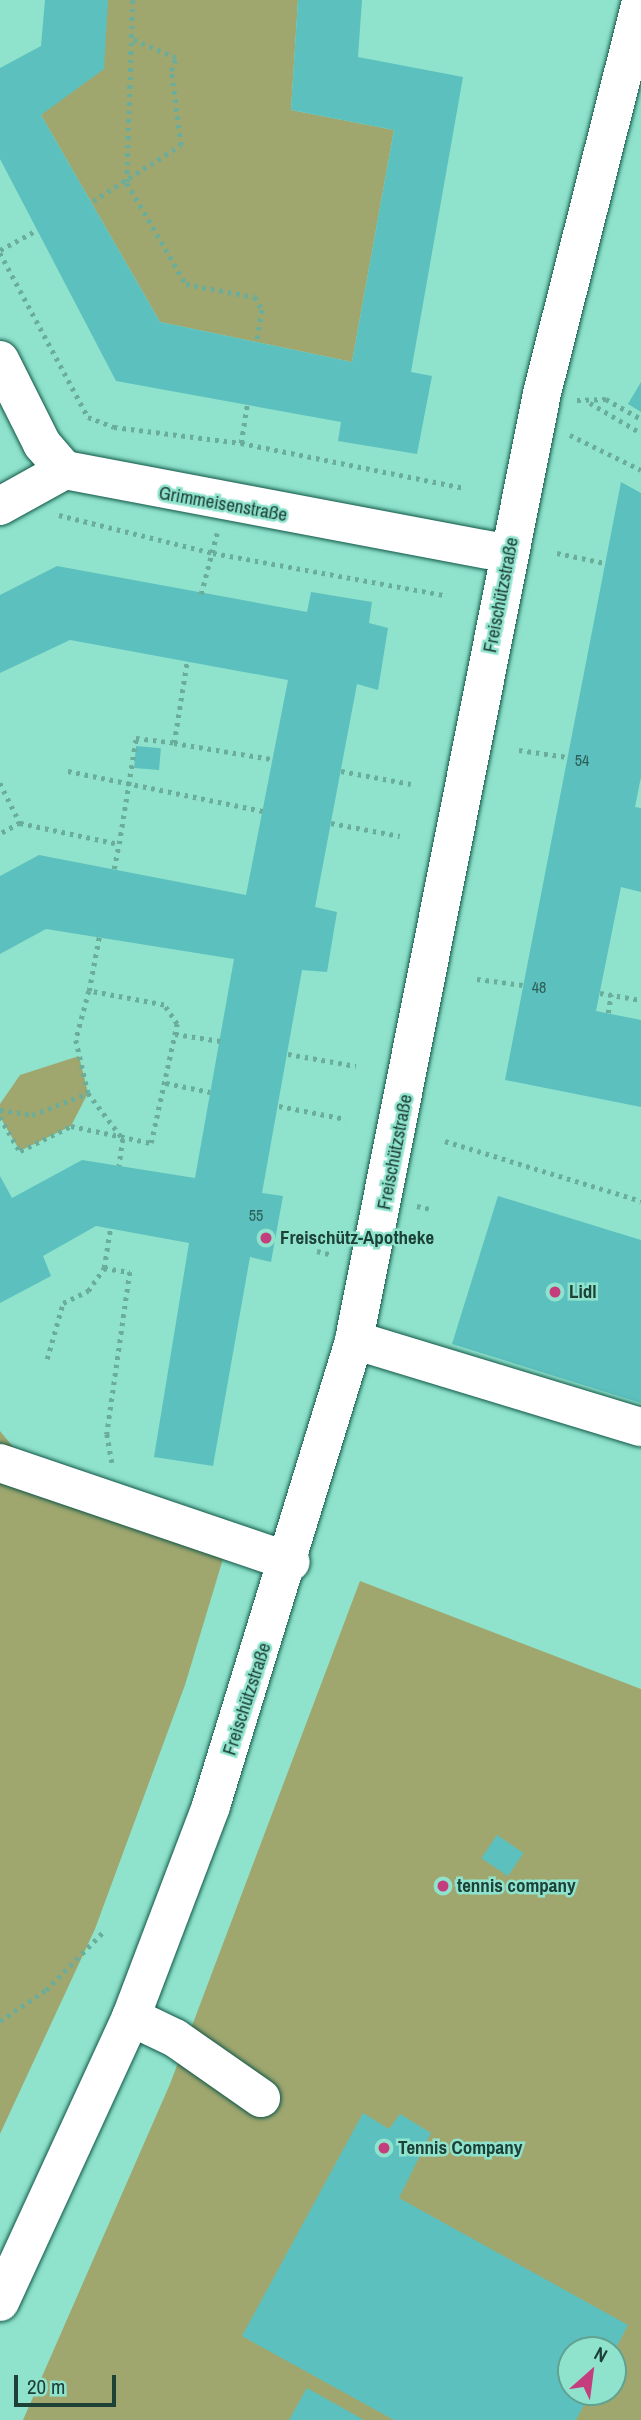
<!DOCTYPE html>
<meta charset="utf-8">
<style>
body{margin:0}
#map{position:relative;width:641px;height:2420px;overflow:hidden;background:#8fe3cc;font-family:"Archivo Narrow",sans-serif}
div>[style]{position:absolute}
.green>*{inset:0;background:#9fa76f}
.building>*{inset:0;background:#5cc0bf;transform-origin:0 0}
.path>*{height:4.5px;margin-top:-2.25px;transform-origin:0;background:repeating-linear-gradient(90deg,#6aad9b 0 3.5px,transparent 0 8.5px)}
.roads{filter:drop-shadow(0 0 2px #105647) drop-shadow(0 0 2px #105647)}
.minor>*{height:38px;margin:-19px;padding:0 19px;transform-origin:19px;border-radius:19px;background:#fff}
.major>*{height:38px;margin:-19px;padding:0 19px;transform-origin:19px;border-radius:19px;background:#fff}
.dots>*{width:19px;height:19px;translate:-50% -50%;box-sizing:border-box;border:4px solid #8fe3cc;border-radius:50%}
span{translate:-50% -50%;white-space:nowrap;text-align:center;line-height:1.15;-webkit-text-stroke:5px #8fe3cc;paint-order:stroke}
.number-label{font-size:16px;color:#2d6059}
.number-label span{-webkit-text-stroke-width:0}
.street-label{font-size:19px;color:#1d4037}
.poi-label{font-size:19px;color:#1d4037;font-weight:700}
.left{translate:0 -50%;text-align:left}
.north{position:absolute;left:557px;top:2336px;width:70px;height:70px;box-sizing:border-box;background:#8fe3cc;border:2px solid #61a290;border-radius:50%;rotate:28deg;font-size:19px;font-weight:700;line-height:28px;text-align:center;color:#1d4037}
.north::after{content:'';display:block;margin:auto;width:24px;height:32px;background:#c43e7e;clip-path:polygon(50% 0,100% 100%,50% 72%,0 100%)}
.scale{position:absolute;left:14px;top:2375px;width:102px;height:32px;box-sizing:border-box;border:4px solid #1d4037;border-top:0;padding-left:9px;font-size:21px;line-height:24px;white-space:nowrap;color:#1d4037;-webkit-text-stroke:5px #8fe3cc;paint-order:stroke}
</style>
<div id="map">
<div class="green">
<i style="clip-path:polygon(108px 0,298px 0,291px 110px,394px 130px,352px 362px,160px 322px,41px 115px)"></i>
<i style="clip-path:polygon(79px 1056px,88px 1093px,71px 1126px,20px 1151px,0 1117px,0 1104px,20px 1075px)"></i>
<i style="clip-path:polygon(0 1431px,23px 1459px,232px 1529px,185px 1685px,95px 1929px,0 2134px)"></i>
<i style="clip-path:polygon(evenodd,360px 1581px,641px 1689px,641px 2420px,23px 2420px,170px 2084px,360px 1581px,571px 2350px,613px 2350px,613px 2392px,571px 2392px,571px 2350px)"></i>
</div>
<div class="building">
<i style="clip-path:polygon(45px 0,108px 0,104px 69px,41px 115px,160px 322px,352px 362px,394px 130px,291px 110px,298px 0,362px 0,358px 57px,463px 77px,411px 372px,432px 376px,417px 454px,338px 441px,341px 422px,116px 381px,0 159px,0 68px,41px 46px)"></i>
<i style="clip-path:polygon(641px 382px,641px 412px,628px 404px)"></i>
<i style="clip-path:polygon(621px 482px,641px 493px,641px 777px,635px 807px,641px 808px,641px 892px,621px 887px,596px 1011px,641px 1020px,641px 1107px,505px 1080px)"></i>
<i style="clip-path:polygon(57px 566px,307px 612px,311px 592px,372px 602px,369px 623px,388px 628px,378px 690px,357px 684px,315px 907px,337px 912px,327px 972px,302px 970px,262px 1193px,283px 1196px,271px 1262px,250px 1257px,213px 1466px,154px 1457px,189px 1243px,96px 1226px,43px 1256px,51px 1276px,0 1303px,0 1176px,12px 1198px,82px 1160px,195px 1178px,234px 959px,46px 929px,0 954px,0 876px,39px 855px,246px 895px,288px 680px,70px 640px,0 673px,0 595px)"></i>
<i style="left:136px;top:746px;width:25px;height:22px;rotate:5deg"></i>
<i style="clip-path:polygon(498px 1196px,641px 1240px,641px 1403px,452px 1344px)"></i>
<i style="left:497px;top:1835px;width:32px;height:28px;rotate:34deg"></i>
<i style="clip-path:polygon(363px 2113px,389px 2129px,400px 2114px,431px 2133px,399px 2198px,628px 2325px,615px 2350px,571px 2350px,571px 2392px,591px 2392px,576px 2420px,394px 2420px,242px 2336px)"></i>
<i style="clip-path:polygon(307px 2388px,364px 2420px,289px 2420px)"></i>
</div>
<div class="path">
<i style="left:133px;top:0;width:183px;rotate:91.9deg"></i>
<i style="left:127px;top:183px;width:117px;rotate:59.7deg"></i>
<i style="left:186px;top:284px;width:70px;rotate:10.7deg"></i>
<i style="left:255px;top:297px;width:15px;rotate:62deg"></i>
<i style="left:262px;top:310px;width:33px;rotate:99deg"></i>
<i style="left:93px;top:201px;width:104px;rotate:-32.5deg"></i>
<i style="left:181px;top:145px;width:75px;rotate:-97.7deg"></i>
<i style="left:171px;top:71px;width:14px;rotate:-69deg"></i>
<i style="left:176px;top:58px;width:49px;rotate:-157.1deg"></i>
<i style="left:0;top:250px;width:42px;rotate:-28.4deg"></i>
<i style="left:0;top:253px;width:186px;rotate:61.8deg"></i>
<i style="left:88px;top:417px;width:28px;rotate:21deg"></i>
<i style="left:114px;top:427px;width:128px;rotate:7.2deg"></i>
<i style="left:241px;top:443px;width:228px;rotate:11.4deg"></i>
<i style="left:577px;top:400px;width:29px;rotate:-2deg"></i>
<i style="left:606px;top:399px;width:40px;rotate:29.7deg"></i>
<i style="left:590px;top:403px;width:59px;rotate:30.5deg"></i>
<i style="left:570px;top:435px;width:79px;rotate:26.2deg"></i>
<i style="left:241px;top:443px;width:38px;rotate:-81deg"></i>
<i style="left:59px;top:515px;width:159px;rotate:13.9deg"></i>
<i style="left:213px;top:553px;width:234px;rotate:10.3deg"></i>
<i style="left:557px;top:553px;width:49px;rotate:11.8deg"></i>
<i style="left:201px;top:594px;width:63px;rotate:-75.3deg"></i>
<i style="left:174px;top:743px;width:99px;rotate:9.3deg"></i>
<i style="left:519px;top:750px;width:49px;rotate:8.1deg"></i>
<i style="left:68px;top:771px;width:199px;rotate:11.6deg"></i>
<i style="left:341px;top:771px;width:71px;rotate:10.5deg"></i>
<i style="left:0;top:783px;width:45px;rotate:63.4deg"></i>
<i style="left:20px;top:823px;width:23px;rotate:151deg"></i>
<i style="left:20px;top:823px;width:101px;rotate:12deg"></i>
<i style="left:119px;top:844px;width:107px;rotate:-80.9deg"></i>
<i style="left:136px;top:738px;width:38px;rotate:7deg"></i>
<i style="left:174px;top:743px;width:83px;rotate:-81deg"></i>
<i style="left:331px;top:823px;width:70px;rotate:10.7deg"></i>
<i style="left:114px;top:869px;width:25px;rotate:-79deg"></i>
<i style="left:477px;top:979px;width:46px;rotate:7.4deg"></i>
<i style="left:89px;top:991px;width:51px;rotate:104.9deg"></i>
<i style="left:76px;top:1040px;width:54px;rotate:77.2deg"></i>
<i style="left:88px;top:1093px;width:58px;rotate:52.7deg"></i>
<i style="left:123px;top:1139px;width:27px;rotate:98deg"></i>
<i style="left:600px;top:993px;width:42px;rotate:9.7deg"></i>
<i style="left:608px;top:1013px;width:19px;rotate:-81deg"></i>
<i style="left:175px;top:1034px;width:46px;rotate:8.8deg"></i>
<i style="left:288px;top:1054px;width:69px;rotate:10deg"></i>
<i style="left:166px;top:1083px;width:45px;rotate:11.6deg"></i>
<i style="left:279px;top:1106px;width:68px;rotate:11deg"></i>
<i style="left:0;top:1110px;width:32px;rotate:9deg"></i>
<i style="left:32px;top:1115px;width:60px;rotate:-21.4deg"></i>
<i style="left:0;top:1117px;width:39px;rotate:60deg"></i>
<i style="left:20px;top:1151px;width:57px;rotate:-26.1deg"></i>
<i style="left:71px;top:1126px;width:82px;rotate:12deg"></i>
<i style="left:151px;top:1143px;width:122px;rotate:-77.7deg"></i>
<i style="left:177px;top:1024px;width:23px;rotate:-124deg"></i>
<i style="left:164px;top:1005px;width:76px;rotate:-169.4deg"></i>
<i style="left:89px;top:991px;width:55px;rotate:-79.5deg"></i>
<i style="left:445px;top:1141px;width:205px;rotate:17deg"></i>
<i style="left:417px;top:1206px;width:13px;rotate:13deg"></i>
<i style="left:317px;top:1251px;width:16px;rotate:14deg"></i>
<i style="left:104px;top:1268px;width:26px;rotate:9deg"></i>
<i style="left:130px;top:1272px;width:164px;rotate:98.1deg"></i>
<i style="left:107px;top:1434px;width:29px;rotate:80deg"></i>
<i style="left:47px;top:1359px;width:58px;rotate:-74.1deg"></i>
<i style="left:63px;top:1303px;width:28px;rotate:-26deg"></i>
<i style="left:88px;top:1291px;width:28px;rotate:-55deg"></i>
<i style="left:104px;top:1268px;width:39px;rotate:-81deg"></i>
<i style="left:0;top:2021px;width:55px;rotate:-34deg"></i>
<i style="left:46px;top:1990px;width:81px;rotate:-45.5deg"></i>
</div>
<div class="roads">
<div class="minor">
<i style="left:0;top:360px;width:94px;rotate:63.4deg"></i>
<i style="left:42px;top:444px;width:35px;rotate:49deg"></i>
<i style="left:65px;top:470px;width:451px;rotate:10.7deg"></i>
<i style="left:0;top:506px;width:74px;rotate:-29deg"></i>
<i style="left:354px;top:1340px;width:300px;rotate:16.9deg"></i>
<i style="left:0;top:1463px;width:307px;rotate:18.8deg"></i>
<i style="left:131px;top:2017px;width:49px;rotate:25.5deg"></i>
<i style="left:175px;top:2038px;width:105px;rotate:34.9deg"></i>
</div>
<div class="major">
<i style="left:0;top:2302px;width:314px;rotate:-65.3deg"></i>
<i style="left:131px;top:2017px;width:226px;rotate:-69.2deg"></i>
<i style="left:211px;top:1806px;width:487px;rotate:-72.9deg"></i>
<i style="left:354px;top:1340px;width:965px;rotate:-78.77deg"></i>
<i style="left:542px;top:393px;width:404px;rotate:-75.8deg"></i>
</div>
</div>
<div class="dots">
<i style="left:266px;top:1238px;background:#c43e7e"></i>
<i style="left:555px;top:1292px;background:#c43e7e"></i>
<i style="left:443px;top:1886px;background:#c43e7e"></i>
<i style="left:384px;top:2148px;background:#c43e7e"></i>
</div>
<div class="number-label">
<span style="left:582px;top:760px">54</span>
<span style="left:539px;top:987px">48</span>
<span style="left:256px;top:1215px">55</span>
</div>
<div class="street-label">
<span style="left:223px;top:504px;rotate:10deg">Grimmeisenstraße</span>
<span style="left:501px;top:595px;rotate:-79deg">Freischützstraße</span>
<span style="left:395px;top:1152px;rotate:-79deg">Freischützstraße</span>
<span style="left:247px;top:1699px;rotate:-72deg">Freischützstraße</span>
</div>
<div class="poi-label">
<span class="left" style="left:280px;top:1238px">Freischütz-Apotheke</span>
<span class="left" style="left:569px;top:1292px">Lidl</span>
<span class="left" style="left:457px;top:1886px">tennis company</span>
<span class="left" style="left:398px;top:2148px">Tennis Company</span>
</div>
<div class="north">N</div>
<div class="scale">20 m</div>
</div>
